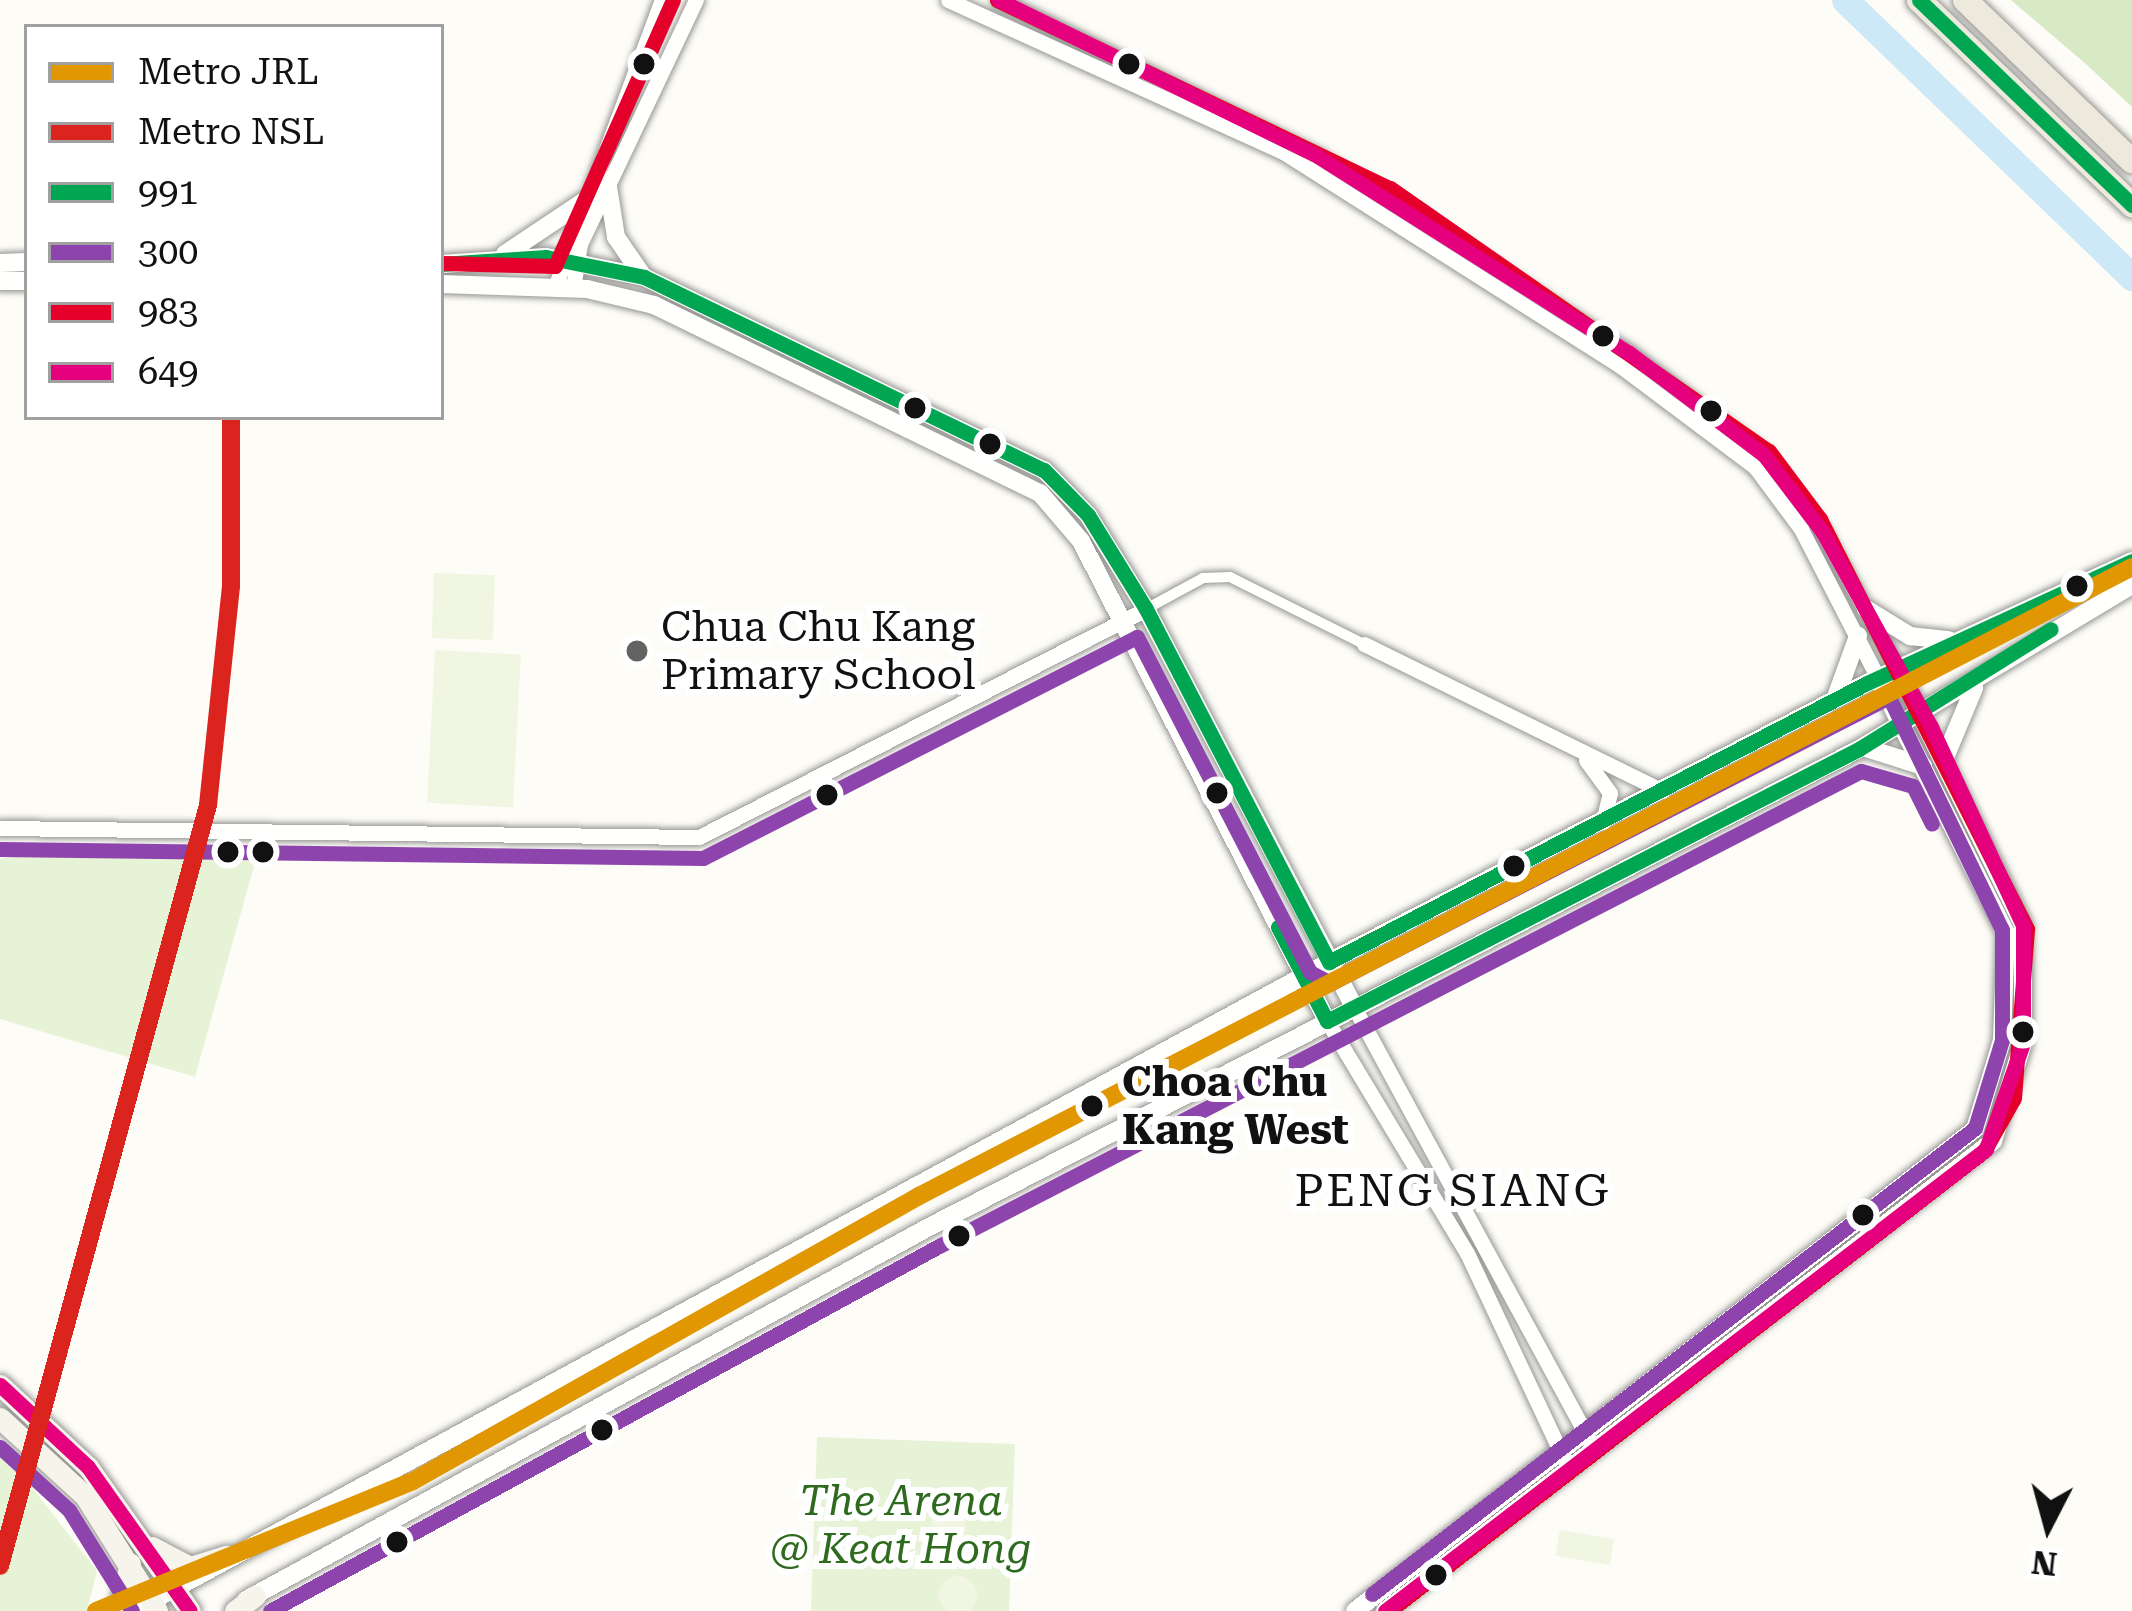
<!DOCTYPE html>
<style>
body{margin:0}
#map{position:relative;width:2132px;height:1611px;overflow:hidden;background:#fdfcf7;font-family:"Roboto Serif",serif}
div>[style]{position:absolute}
.green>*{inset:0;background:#e7f3d7;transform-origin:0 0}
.forest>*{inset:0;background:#d8eac5}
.pitch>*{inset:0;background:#f0f6e1;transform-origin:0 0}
.round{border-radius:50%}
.river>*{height:27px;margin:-13.5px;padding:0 13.5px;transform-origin:13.5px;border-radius:13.5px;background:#cde8f7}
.roads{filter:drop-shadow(0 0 3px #979795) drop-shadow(0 0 3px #979795)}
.pedestrian>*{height:10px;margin:-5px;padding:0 5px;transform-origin:5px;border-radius:5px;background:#fffffe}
.minor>*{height:15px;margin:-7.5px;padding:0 7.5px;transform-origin:7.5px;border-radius:7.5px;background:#fffffe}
.tertiary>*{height:18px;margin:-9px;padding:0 9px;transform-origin:9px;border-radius:9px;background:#fffffe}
.secondary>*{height:21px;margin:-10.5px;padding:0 10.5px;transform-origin:10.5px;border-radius:10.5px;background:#f6f4eb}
.primary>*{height:24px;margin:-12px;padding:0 12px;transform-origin:12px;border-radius:12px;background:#ede9dc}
.bus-1>*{height:15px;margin:-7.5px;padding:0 7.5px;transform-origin:7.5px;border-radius:7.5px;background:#00a651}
.bus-2>*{height:15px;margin:-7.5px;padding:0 7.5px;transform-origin:7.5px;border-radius:7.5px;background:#8e44ad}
.bus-3>*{height:15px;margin:-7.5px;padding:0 7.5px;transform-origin:7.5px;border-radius:7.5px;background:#e4002b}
.bus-4>*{height:15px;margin:-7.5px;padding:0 7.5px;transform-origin:7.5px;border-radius:7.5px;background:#e5007d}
.metro-1>*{height:18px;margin:-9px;padding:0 9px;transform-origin:9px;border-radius:9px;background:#e09702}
.metro-2>*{height:18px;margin:-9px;padding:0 9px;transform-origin:9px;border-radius:9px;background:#dc241f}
.dots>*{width:33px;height:33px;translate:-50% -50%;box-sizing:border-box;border:6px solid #fff;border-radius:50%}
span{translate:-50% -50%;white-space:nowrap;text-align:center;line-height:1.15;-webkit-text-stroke:12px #fff;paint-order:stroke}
.poi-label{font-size:42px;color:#111}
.left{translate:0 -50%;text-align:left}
.stop-label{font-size:42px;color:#111;font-weight:700}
.park-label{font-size:42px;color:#2f6b1f;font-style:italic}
.neighbourhood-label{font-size:45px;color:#111;letter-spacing:3px}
.legend{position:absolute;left:24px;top:24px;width:420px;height:396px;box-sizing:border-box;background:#fff;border:3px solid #a0a0a0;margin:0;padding:15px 21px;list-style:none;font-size:36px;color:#111}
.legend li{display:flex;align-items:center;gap:24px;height:60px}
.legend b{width:60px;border:3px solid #a0a0a0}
.north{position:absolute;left:1988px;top:1467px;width:120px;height:120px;-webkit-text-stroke:9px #fff;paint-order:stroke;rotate:186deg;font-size:33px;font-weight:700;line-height:48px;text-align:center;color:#111}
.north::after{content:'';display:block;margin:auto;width:42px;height:54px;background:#111;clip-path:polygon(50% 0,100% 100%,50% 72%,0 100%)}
</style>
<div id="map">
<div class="green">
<i style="clip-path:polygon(39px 851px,256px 859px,195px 1077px,0 1019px,0 859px)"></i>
<i style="left:817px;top:1437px;width:198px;height:174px;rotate:2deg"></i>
<i style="clip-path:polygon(0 1446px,97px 1571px,87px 1611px,0 1611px)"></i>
</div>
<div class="forest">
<i style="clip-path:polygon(2011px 0,2132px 0,2132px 107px,2087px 65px)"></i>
</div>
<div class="pitch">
<i style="left:434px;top:573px;width:61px;height:65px;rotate:2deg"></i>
<i style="left:435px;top:650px;width:86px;height:153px;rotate:3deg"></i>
<i style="left:932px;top:1503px;width:34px;height:65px;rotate:2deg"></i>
<i style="left:1560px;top:1530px;width:55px;height:26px;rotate:10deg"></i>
<i class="round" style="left:939px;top:1576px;width:38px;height:38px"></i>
</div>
<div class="river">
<i style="left:1845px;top:0;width:399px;rotate:44deg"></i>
</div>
<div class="roads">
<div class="pedestrian">
<i style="left:1146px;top:609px;width:65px;rotate:-28.5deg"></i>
<i style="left:1203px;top:578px;width:27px;rotate:-2deg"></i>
<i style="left:1230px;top:577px;width:150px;rotate:26.6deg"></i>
</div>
<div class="minor">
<i style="left:948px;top:0;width:368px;rotate:24.4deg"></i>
<i style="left:1283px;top:152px;width:398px;rotate:32.4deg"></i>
<i style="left:1619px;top:365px;width:170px;rotate:36.9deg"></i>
<i style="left:1755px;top:467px;width:77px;rotate:53.4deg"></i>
<i style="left:1801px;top:529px;width:168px;rotate:62.7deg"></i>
<i style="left:999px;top:0;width:356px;rotate:26.1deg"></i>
<i style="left:1319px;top:157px;width:365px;rotate:32.3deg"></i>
<i style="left:1628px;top:352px;width:171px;rotate:37.1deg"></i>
<i style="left:1764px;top:455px;width:96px;rotate:52.7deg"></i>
<i style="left:1822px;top:531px;width:158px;rotate:61.2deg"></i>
<i style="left:555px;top:287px;width:306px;rotate:-69.6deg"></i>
<i style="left:573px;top:288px;width:45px;rotate:-81deg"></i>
<i style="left:580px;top:244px;width:270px;rotate:-64.6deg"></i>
<i style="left:1364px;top:644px;width:333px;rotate:26.2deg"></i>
<i style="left:1586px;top:760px;width:41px;rotate:54deg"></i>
<i style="left:1610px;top:793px;width:30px;rotate:104deg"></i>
<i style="left:0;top:828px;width:699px;rotate:0.74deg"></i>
<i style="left:699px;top:837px;width:502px;rotate:-27.02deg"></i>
<i style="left:1354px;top:1007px;width:494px;rotate:61.5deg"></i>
<i style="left:1327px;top:1021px;width:271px;rotate:58.9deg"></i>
<i style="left:1467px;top:1253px;width:230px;rotate:64.8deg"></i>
</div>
<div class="tertiary">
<i style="left:608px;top:187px;width:51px;rotate:80.9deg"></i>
<i style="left:616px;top:237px;width:46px;rotate:55.6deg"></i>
<i style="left:505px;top:254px;width:94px;rotate:-33.7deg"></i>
<i style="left:0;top:263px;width:27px;rotate:-2deg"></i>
<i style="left:441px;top:264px;width:105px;rotate:-3.8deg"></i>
<i style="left:546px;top:257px;width:100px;rotate:11.5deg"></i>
<i style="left:644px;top:277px;width:444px;rotate:25.8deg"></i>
<i style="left:1044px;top:470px;width:63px;rotate:45.6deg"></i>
<i style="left:1088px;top:515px;width:110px;rotate:58.3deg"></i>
<i style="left:1146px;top:609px;width:449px;rotate:62.4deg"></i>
<i style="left:0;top:281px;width:27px"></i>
<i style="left:441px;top:284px;width:146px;rotate:2deg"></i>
<i style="left:587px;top:289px;width:69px;rotate:13.4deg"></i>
<i style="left:654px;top:305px;width:429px;rotate:26deg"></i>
<i style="left:1040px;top:493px;width:63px;rotate:49.5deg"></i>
<i style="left:1081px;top:541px;width:539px;rotate:62.86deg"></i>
<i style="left:1866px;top:609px;width:52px;rotate:31.5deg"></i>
<i style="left:1910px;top:636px;width:39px;rotate:6deg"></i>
<i style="left:1837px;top:694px;width:62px;rotate:-70.1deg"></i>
<i style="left:1866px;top:748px;width:60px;rotate:17.5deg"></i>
<i style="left:1946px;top:755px;width:73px;rotate:-67.3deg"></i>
<i style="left:246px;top:1600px;width:778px;rotate:-28.64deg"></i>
<i style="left:929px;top:1227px;width:1046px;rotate:-27.2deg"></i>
<i style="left:1859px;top:749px;width:318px;rotate:-31deg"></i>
<i style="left:133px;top:1611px;width:1376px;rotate:-28.48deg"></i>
<i style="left:1342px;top:955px;width:591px;rotate:-27.39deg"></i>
<i style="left:1867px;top:683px;width:292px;rotate:-24.7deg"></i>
<i style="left:1355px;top:1611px;width:785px;rotate:-37.86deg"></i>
<i style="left:1975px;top:1129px;width:93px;rotate:-73.1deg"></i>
<i style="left:2002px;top:1040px;width:107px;rotate:-87.9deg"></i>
<i style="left:2006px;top:933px;width:285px;rotate:-116.7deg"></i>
<i style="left:1385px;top:1611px;width:768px;rotate:-37.7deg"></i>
<i style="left:1993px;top:1141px;width:102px;rotate:-73deg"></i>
<i style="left:2023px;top:1043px;width:118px;rotate:-90deg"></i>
<i style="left:2023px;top:925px;width:285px;rotate:-116deg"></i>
</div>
<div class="secondary">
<i style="left:0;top:1385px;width:120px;rotate:43deg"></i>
<i style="left:88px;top:1467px;width:176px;rotate:54.7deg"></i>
<i style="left:0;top:1418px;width:115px;rotate:42.5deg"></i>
<i style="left:85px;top:1496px;width:136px;rotate:57.9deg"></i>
<i style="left:152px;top:1547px;width:43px;rotate:27.8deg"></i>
<i style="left:190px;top:1567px;width:38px;rotate:-17deg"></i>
<i style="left:119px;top:1611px;width:49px;rotate:-77.1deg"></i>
<i style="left:235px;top:1611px;width:25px;rotate:-37deg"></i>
</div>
<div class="primary">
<i style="left:1919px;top:0;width:296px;rotate:43.9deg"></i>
<i style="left:1965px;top:0;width:232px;rotate:44deg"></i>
</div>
</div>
<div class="bus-1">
<i style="left:1919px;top:0;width:296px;rotate:43.9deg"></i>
<i style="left:441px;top:264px;width:105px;rotate:-3.8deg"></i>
<i style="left:546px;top:257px;width:100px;rotate:11.5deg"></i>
<i style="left:644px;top:277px;width:444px;rotate:25.8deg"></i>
<i style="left:1044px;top:470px;width:63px;rotate:45.6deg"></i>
<i style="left:1088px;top:515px;width:110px;rotate:58.3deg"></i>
<i style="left:1146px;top:609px;width:398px;rotate:62.6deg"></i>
<i style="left:1329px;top:962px;width:606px;rotate:-27.41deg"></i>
<i style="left:1867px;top:683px;width:292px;rotate:-24.7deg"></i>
<i style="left:1278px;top:927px;width:106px;rotate:62.5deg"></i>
<i style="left:1327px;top:1021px;width:598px;rotate:-27.08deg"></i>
<i style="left:1859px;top:749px;width:226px;rotate:-32deg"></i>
</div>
<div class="bus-2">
<i style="left:0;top:849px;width:703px;rotate:0.73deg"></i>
<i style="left:703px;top:858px;width:487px;rotate:-27deg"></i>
<i style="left:1137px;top:637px;width:377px;rotate:62.7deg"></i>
<i style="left:1310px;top:972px;width:24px;rotate:28deg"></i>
<i style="left:1331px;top:983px;width:627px;rotate:-27.14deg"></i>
<i style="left:1889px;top:697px;width:259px;rotate:64.1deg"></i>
<i style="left:2002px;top:930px;width:110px;rotate:90deg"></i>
<i style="left:2002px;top:1040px;width:92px;rotate:107.1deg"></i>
<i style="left:1975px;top:1128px;width:762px;rotate:142.3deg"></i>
<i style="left:0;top:1447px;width:93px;rotate:42.4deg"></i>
<i style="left:69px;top:1510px;width:119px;rotate:58deg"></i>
<i style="left:270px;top:1611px;width:762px;rotate:-28.62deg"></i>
<i style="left:939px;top:1246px;width:1037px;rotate:-27.26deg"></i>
<i style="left:1861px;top:771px;width:54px;rotate:16.1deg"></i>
<i style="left:1913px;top:786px;width:42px;rotate:63.4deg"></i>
</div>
<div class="bus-3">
<i style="left:997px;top:0;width:436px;rotate:25.6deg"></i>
<i style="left:1390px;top:188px;width:461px;rotate:34.8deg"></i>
<i style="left:1769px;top:451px;width:85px;rotate:53.1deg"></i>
<i style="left:1820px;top:519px;width:459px;rotate:63.2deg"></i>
<i style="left:2027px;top:929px;width:169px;rotate:94.4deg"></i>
<i style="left:2014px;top:1098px;width:61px;rotate:119.5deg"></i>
<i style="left:1984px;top:1151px;width:752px;rotate:142.29deg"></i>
<i style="left:442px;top:263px;width:113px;rotate:1.5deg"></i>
<i style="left:555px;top:266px;width:291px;rotate:-66.1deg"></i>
</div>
<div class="bus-4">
<i style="left:999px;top:0;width:356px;rotate:26.1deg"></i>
<i style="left:1319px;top:157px;width:365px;rotate:32.3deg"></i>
<i style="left:1628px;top:352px;width:171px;rotate:37.1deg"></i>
<i style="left:1764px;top:455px;width:96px;rotate:52.7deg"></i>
<i style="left:1822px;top:531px;width:224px;rotate:60.9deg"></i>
<i style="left:1931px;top:727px;width:218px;rotate:65.1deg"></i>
<i style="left:2023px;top:925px;width:118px;rotate:90deg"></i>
<i style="left:2023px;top:1043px;width:112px;rotate:109.2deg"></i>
<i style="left:1986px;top:1149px;width:758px;rotate:142.45deg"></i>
<i style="left:0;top:1385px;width:120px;rotate:43deg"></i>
<i style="left:88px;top:1467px;width:176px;rotate:54.7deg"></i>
</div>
<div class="metro-1">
<i style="left:96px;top:1611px;width:343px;rotate:-22.3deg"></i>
<i style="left:413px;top:1481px;width:581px;rotate:-29.39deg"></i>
<i style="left:919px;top:1196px;width:1366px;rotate:-27.41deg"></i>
</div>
<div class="metro-2">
<i style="left:0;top:1566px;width:789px;rotate:-74.71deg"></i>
<i style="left:208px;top:805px;width:220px;rotate:-84deg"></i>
<i style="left:231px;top:586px;width:169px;rotate:-90deg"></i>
</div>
<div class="dots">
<i style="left:644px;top:64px;background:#111"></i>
<i style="left:1129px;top:64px;background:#111"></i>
<i style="left:1603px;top:336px;background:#111"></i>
<i style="left:915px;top:408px;background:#111"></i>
<i style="left:1711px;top:411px;background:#111"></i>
<i style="left:990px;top:444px;background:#111"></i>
<i style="left:2077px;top:586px;background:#111"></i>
<i style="left:637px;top:651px;background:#646362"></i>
<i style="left:1217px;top:793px;background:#111"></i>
<i style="left:827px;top:795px;background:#111"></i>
<i style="left:228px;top:852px;background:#111"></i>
<i style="left:263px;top:852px;background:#111"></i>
<i style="left:1514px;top:866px;background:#111"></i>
<i style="left:2023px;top:1032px;background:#111"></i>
<i style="left:1092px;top:1106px;background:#111"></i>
<i style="left:1863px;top:1215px;background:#111"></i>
<i style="left:959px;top:1236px;background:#111"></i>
<i style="left:602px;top:1430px;background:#111"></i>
<i style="left:397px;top:1542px;background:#111"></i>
<i style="left:1436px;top:1575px;background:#111"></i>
</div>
<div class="poi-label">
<span class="left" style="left:661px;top:651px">Chua Chu Kang<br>Primary School</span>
</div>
<div class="stop-label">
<span class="left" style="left:1122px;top:1106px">Choa Chu<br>Kang West</span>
</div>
<div class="park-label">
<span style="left:901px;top:1525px">The Arena<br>@ Keat Hong</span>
</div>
<div class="neighbourhood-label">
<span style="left:1453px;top:1191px">PENG SIANG</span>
</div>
<ul class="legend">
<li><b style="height:15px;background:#e09702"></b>Metro JRL</li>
<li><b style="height:15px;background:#dc241f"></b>Metro NSL</li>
<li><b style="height:15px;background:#00a651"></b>991</li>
<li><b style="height:15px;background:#8e44ad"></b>300</li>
<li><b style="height:15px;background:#e4002b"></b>983</li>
<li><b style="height:15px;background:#e5007d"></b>649</li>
</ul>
<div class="north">N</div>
</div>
